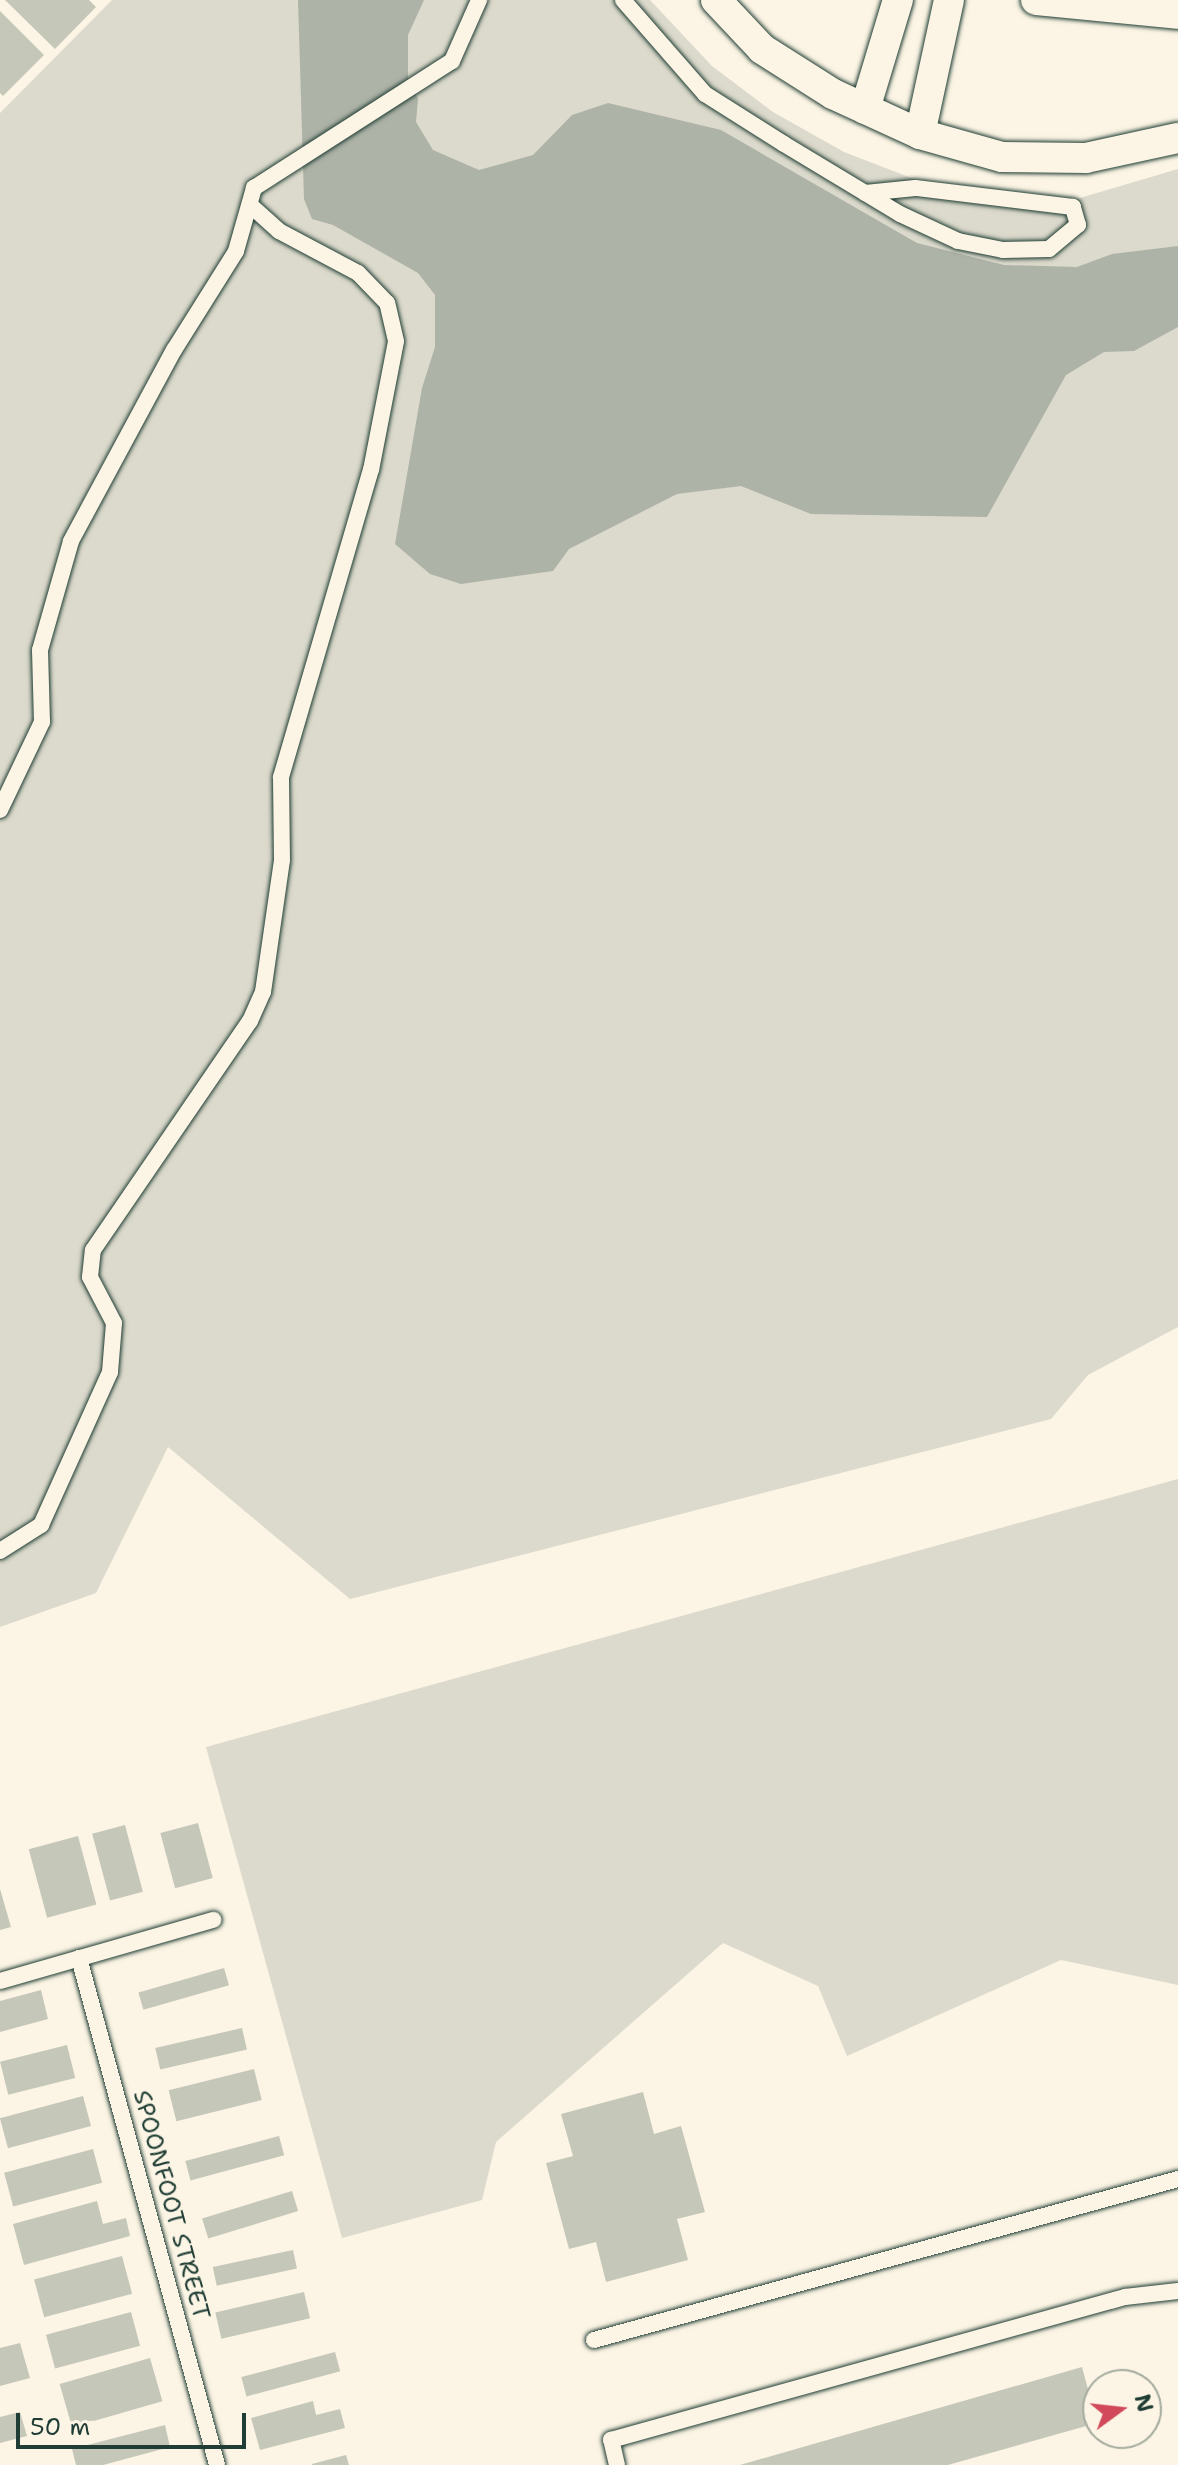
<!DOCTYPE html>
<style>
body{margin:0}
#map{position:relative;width:1178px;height:2465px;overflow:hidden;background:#fcf5e5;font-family:"Shantell Sans",sans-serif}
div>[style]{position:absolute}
.green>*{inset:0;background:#dcdacc}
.water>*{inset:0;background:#aeb3a7}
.building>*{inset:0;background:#c5c7b9;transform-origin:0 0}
.roads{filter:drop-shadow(0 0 2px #1f3d34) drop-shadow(0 0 2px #1f3d34)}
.service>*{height:16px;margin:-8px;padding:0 8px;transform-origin:8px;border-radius:8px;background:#fcf5e5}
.minor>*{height:30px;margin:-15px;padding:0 15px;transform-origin:15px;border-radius:15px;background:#fcf5e5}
span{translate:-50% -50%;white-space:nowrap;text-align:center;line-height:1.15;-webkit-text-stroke:8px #fcf5e5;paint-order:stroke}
.street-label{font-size:24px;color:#1f3d34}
.north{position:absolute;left:1082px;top:2369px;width:80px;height:80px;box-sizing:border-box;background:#fcf5e5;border:2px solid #a4ab9e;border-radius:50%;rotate:75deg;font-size:22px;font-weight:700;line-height:32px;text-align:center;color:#1f3d34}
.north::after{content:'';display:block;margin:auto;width:28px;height:36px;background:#d1495b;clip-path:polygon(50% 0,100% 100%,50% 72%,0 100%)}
.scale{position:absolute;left:16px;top:2413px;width:230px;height:36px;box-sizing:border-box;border:4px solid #1f3d34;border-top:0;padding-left:10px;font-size:24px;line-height:28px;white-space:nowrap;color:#1f3d34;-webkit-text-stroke:6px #fcf5e5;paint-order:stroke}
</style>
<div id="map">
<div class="green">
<i style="clip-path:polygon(112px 0,650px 0,712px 66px,773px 112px,844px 152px,927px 184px,1073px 200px,1178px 169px,1178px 1327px,1088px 1375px,1051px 1419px,350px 1599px,168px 1447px,96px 1593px,0 1627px,0 113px)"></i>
<i style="clip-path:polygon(1178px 1479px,1178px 1985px,1061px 1960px,847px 2056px,818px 1986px,723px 1943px,496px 2142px,482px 2200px,342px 2238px,206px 1747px)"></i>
</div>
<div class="water">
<i style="clip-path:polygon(298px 0,424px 0,408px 35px,408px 78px,418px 99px,416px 122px,433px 150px,479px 170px,533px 155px,572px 115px,608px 103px,721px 130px,917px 243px,1004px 265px,1077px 267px,1112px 254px,1178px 246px,1178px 327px,1134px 351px,1104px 352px,1066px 375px,987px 517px,811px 514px,741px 486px,677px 494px,569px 549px,553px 571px,461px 584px,430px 574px,395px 544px,422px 388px,435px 347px,435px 295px,418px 273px,333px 225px,312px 219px,304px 199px)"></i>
</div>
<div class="building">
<i style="clip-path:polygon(5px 0,89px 0,96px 7px,55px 49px)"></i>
<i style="clip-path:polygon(0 11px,44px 55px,3px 96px,0 93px)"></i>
<i style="left:198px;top:1823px;width:57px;height:39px;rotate:75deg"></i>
<i style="left:125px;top:1825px;width:69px;height:34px;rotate:75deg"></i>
<i style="left:78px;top:1836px;width:71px;height:51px;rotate:75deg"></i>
<i style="clip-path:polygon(0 1889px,11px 1927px,0 1930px)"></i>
<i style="left:224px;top:1968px;width:18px;height:89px;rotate:74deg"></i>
<i style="clip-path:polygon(41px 1990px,48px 2019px,0 2032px,0 2001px)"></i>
<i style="left:242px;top:2028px;width:22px;height:89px;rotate:77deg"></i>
<i style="left:67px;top:2045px;width:34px;height:69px;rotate:76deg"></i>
<i style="left:254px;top:2069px;width:32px;height:88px;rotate:76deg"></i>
<i style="clip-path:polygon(643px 2092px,654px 2134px,681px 2126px,705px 2212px,677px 2219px,688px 2260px,606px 2282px,596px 2242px,569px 2249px,546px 2163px,573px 2156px,561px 2114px)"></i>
<i style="left:83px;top:2096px;width:31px;height:86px;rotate:75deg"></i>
<i style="left:279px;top:2136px;width:20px;height:97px;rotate:75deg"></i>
<i style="left:93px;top:2149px;width:35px;height:92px;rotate:75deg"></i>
<i style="left:292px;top:2191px;width:21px;height:94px;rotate:73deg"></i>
<i style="clip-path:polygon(97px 2201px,103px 2224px,126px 2218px,130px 2236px,24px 2265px,13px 2224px)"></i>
<i style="left:293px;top:2250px;width:19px;height:82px;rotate:78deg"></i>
<i style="left:122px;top:2256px;width:39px;height:91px;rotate:75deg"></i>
<i style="left:304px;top:2292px;width:27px;height:91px;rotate:77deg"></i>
<i style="left:131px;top:2312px;width:35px;height:88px;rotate:75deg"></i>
<i style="clip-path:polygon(20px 2343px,30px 2378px,0 2386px,0 2348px)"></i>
<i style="left:335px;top:2352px;width:20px;height:97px;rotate:75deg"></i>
<i style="left:150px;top:2358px;width:45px;height:94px;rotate:74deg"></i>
<i style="clip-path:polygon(1082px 2367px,1097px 2423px,948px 2465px,740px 2465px)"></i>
<i style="clip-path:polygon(313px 2401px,316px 2415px,340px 2409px,345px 2428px,260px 2450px,251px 2418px)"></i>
<i style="clip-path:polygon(20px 2412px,27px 2436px,0 2443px,0 2417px)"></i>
<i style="clip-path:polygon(165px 2425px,170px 2447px,103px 2465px,76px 2465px,72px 2449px)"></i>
<i style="clip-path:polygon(346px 2455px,349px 2465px,312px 2465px,312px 2464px)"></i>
</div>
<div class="roads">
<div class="service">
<i style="left:623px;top:0;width:125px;rotate:48.9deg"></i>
<i style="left:705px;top:94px;width:93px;rotate:32.3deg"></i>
<i style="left:784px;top:144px;width:135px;rotate:31.1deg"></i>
<i style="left:900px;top:214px;width:64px;rotate:25deg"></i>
<i style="left:958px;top:241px;width:46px;rotate:11.3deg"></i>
<i style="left:1003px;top:250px;width:46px;rotate:-1.2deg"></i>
<i style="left:1049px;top:249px;width:38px;rotate:-40deg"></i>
<i style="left:1078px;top:225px;width:19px;rotate:-106deg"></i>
<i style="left:1073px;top:207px;width:159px;rotate:-173.1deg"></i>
<i style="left:915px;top:188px;width:50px;rotate:174.3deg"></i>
<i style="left:0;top:810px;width:98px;rotate:-64.5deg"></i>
<i style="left:42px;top:722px;width:72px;rotate:-91.6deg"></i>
<i style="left:40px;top:650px;width:113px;rotate:-74.1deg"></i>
<i style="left:71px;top:541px;width:217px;rotate:-61.7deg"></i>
<i style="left:174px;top:350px;width:117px;rotate:-57.9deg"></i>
<i style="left:236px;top:251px;width:66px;rotate:-74.1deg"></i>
<i style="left:254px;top:188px;width:235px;rotate:-32.7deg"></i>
<i style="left:452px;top:61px;width:67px;rotate:-66.1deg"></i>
<i style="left:0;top:1551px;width:49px;rotate:-32.4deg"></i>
<i style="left:41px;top:1525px;width:168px;rotate:-65.7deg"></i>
<i style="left:110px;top:1372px;width:49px;rotate:-85.3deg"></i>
<i style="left:114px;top:1323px;width:52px;rotate:-117.6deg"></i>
<i style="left:90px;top:1277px;width:27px;rotate:-84deg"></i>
<i style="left:93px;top:1250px;width:278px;rotate:-55.6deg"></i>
<i style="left:250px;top:1021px;width:32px;rotate:-66deg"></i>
<i style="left:263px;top:992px;width:133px;rotate:-81.8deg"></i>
<i style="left:282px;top:860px;width:83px;rotate:-90.7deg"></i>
<i style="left:281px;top:777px;width:320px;rotate:-73.7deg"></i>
<i style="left:371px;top:470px;width:131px;rotate:-79deg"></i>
<i style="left:396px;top:341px;width:39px;rotate:-103deg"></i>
<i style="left:387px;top:303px;width:42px;rotate:-134deg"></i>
<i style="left:358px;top:273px;width:89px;rotate:-152deg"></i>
<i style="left:279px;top:231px;width:39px;rotate:-138deg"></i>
<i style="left:79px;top:1958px;width:525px;rotate:74.77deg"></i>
<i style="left:0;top:1981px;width:222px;rotate:-16deg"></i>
<i style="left:594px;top:2340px;width:606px;rotate:-15.41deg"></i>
<i style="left:617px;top:2465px;width:26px;rotate:-103deg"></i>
<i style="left:611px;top:2440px;width:534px;rotate:-15.55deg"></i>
<i style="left:1125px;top:2297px;width:53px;rotate:-6.5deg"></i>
</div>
<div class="minor">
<i style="left:716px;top:0;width:67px;rotate:46.8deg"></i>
<i style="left:762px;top:49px;width:84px;rotate:32.4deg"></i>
<i style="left:833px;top:94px;width:96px;rotate:24.7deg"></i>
<i style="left:920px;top:134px;width:85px;rotate:15.7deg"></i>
<i style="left:1002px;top:157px;width:84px;rotate:0.7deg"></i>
<i style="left:1086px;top:158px;width:94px;rotate:-12.3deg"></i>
<i style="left:1036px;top:0;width:143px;rotate:5.6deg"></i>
<i style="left:865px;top:109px;width:114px;rotate:-73.2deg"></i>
<i style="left:920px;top:134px;width:137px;rotate:-77.8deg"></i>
</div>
</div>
<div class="street-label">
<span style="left:171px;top:2205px;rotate:75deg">SPOONFOOT STREET</span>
</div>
<div class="north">N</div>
<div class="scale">50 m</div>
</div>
